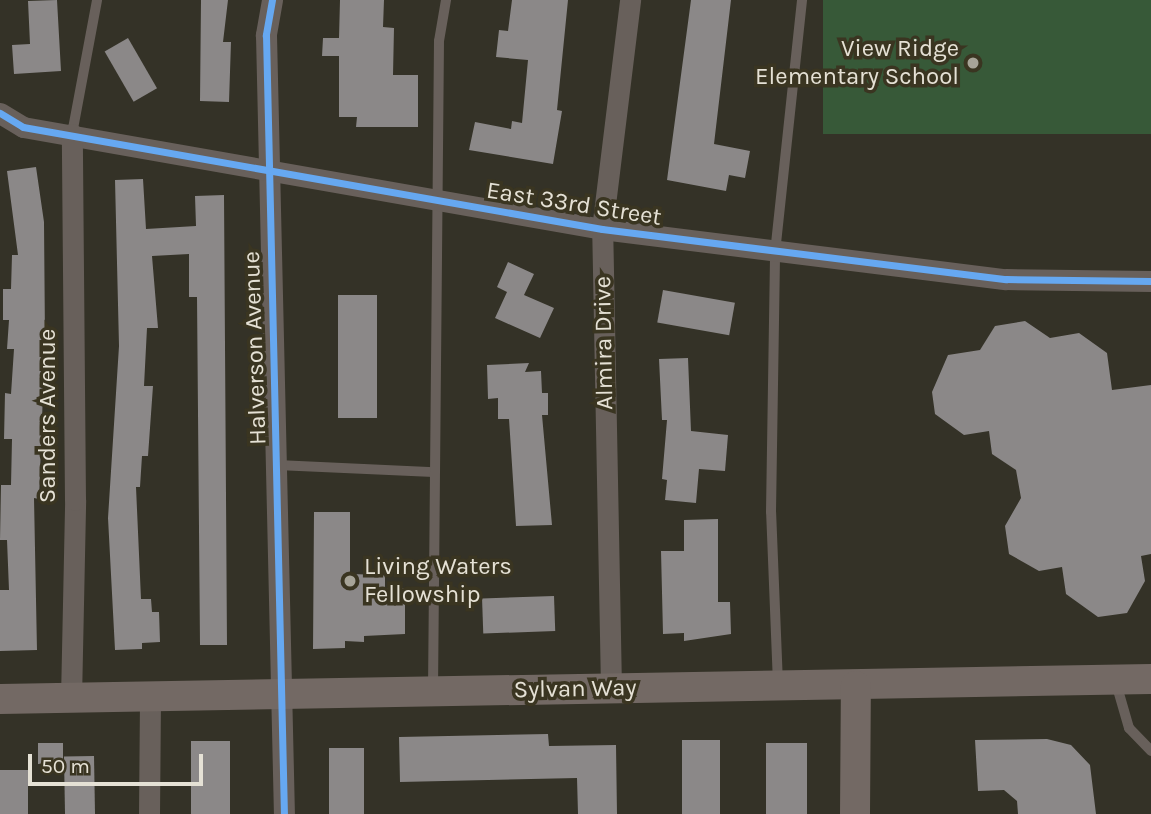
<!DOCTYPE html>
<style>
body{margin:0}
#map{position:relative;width:1151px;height:814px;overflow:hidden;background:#343227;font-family:Karla,sans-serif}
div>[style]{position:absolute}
.green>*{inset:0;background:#375938;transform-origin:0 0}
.building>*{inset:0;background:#8b8888;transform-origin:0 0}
.lane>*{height:10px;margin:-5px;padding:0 5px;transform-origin:5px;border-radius:5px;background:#68605b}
.street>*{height:21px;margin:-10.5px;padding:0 10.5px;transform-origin:10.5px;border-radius:10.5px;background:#68605b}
.secondary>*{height:30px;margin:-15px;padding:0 15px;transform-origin:15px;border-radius:15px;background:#736964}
.cycleway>*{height:7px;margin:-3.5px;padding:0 3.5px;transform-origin:3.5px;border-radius:3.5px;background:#66a8f1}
.dots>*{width:19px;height:19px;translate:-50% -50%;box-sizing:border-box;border:4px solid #3a3521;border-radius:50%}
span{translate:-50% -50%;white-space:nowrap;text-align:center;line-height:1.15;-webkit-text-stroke:7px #3a3521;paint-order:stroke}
.poi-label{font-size:24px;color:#e5e1d5}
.right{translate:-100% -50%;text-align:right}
.left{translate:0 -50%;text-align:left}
.street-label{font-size:24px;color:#e5e1d5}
.scale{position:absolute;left:28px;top:754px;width:175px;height:32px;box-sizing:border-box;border:4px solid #e5e1d5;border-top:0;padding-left:9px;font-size:21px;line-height:24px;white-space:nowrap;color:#e5e1d5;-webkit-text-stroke:5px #3a3521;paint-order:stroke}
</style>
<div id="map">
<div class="green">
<i style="left:823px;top:0;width:328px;height:134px"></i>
</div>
<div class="building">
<i style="clip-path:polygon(57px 0,61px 71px,14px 74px,12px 45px,30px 44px,28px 1px)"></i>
<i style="clip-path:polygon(201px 0,228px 0,223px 42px,231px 42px,229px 102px,200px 101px)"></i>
<i style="clip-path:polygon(340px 0,384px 0,383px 27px,394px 28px,393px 75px,418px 75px,418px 127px,356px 127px,357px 117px,339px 117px,339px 56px,322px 56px,323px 38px,339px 38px)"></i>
<i style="clip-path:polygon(512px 0,568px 0,557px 110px,562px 111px,553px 164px,469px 150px,475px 122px,511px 129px,512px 121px,522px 123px,528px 60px,496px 57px,499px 30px,508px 31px)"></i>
<i style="clip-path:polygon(691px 0,731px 0,714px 144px,750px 151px,745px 178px,729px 175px,726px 191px,667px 180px)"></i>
<i style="left:128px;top:38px;width:58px;height:27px;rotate:60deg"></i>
<i style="clip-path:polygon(36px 167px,44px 222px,45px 339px,39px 499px,34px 498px,37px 650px,0 651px,0 590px,9px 590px,7px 540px,0 540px,1px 485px,11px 485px,12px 439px,4px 439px,5px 393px,11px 394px,14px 349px,7px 349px,9px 320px,3px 320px,3px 289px,11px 289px,12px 255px,18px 255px,7px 171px)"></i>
<i style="clip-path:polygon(143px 179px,146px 229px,196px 226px,195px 196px,224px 195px,227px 645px,200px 645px,197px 297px,189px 297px,189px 254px,152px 256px,158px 328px,147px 328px,144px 386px,153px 386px,148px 456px,142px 456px,140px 487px,136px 487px,141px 599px,151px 599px,152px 612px,159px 612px,160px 642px,142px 643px,142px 649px,115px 650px,108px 518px,119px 346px,115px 180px)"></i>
<i style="clip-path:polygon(508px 262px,534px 274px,524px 295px,554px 308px,540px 338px,495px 318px,507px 292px,497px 287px)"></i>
<i style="left:663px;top:290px;width:73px;height:33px;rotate:10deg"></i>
<i style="left:338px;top:295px;width:39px;height:123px"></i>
<i style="clip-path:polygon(1025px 321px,1050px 338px,1079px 333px,1107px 353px,1112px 390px,1151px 385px,1151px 554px,1141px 556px,1145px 581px,1127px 613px,1098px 617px,1066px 594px,1062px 567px,1039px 571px,1009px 554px,1005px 526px,1021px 498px,1016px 470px,992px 454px,989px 431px,964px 435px,935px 414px,932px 392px,948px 355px,980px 350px,995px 326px)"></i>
<i style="clip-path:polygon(688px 358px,691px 431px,728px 435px,725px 471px,699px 469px,696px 503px,665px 500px,667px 480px,662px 479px,667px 420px,662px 420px,659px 359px)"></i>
<i style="clip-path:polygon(529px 363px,525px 372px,541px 371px,542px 393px,548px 393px,548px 415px,542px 415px,552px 525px,516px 526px,509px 419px,498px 419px,498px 398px,488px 399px,487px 365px)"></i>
<i style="clip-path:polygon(314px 512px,350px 512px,350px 574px,385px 575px,385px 588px,405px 588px,405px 634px,364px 636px,364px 642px,345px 641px,345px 648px,313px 649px)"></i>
<i style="clip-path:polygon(718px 519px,718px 602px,730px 602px,731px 634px,684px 641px,684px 633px,663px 634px,661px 551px,684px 551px,684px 520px)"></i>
<i style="left:554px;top:596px;width:35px;height:72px;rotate:88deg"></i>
<i style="clip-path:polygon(548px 734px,549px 746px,616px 745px,617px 814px,578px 814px,577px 778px,400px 782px,399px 737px)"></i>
<i style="left:682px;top:740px;width:38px;height:74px"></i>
<i style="clip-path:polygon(975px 740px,1047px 739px,1071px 745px,1090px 765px,1096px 814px,1018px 814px,1017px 801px,1004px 790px,978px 791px)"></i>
<i style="left:191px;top:741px;width:39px;height:73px"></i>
<i style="left:63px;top:743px;width:21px;height:25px;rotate:90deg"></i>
<i style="left:807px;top:743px;width:71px;height:41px;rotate:90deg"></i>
<i style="left:329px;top:748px;width:35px;height:66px"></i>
<i style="left:94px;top:756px;width:58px;height:30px;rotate:89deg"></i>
<i style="left:28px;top:770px;width:44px;height:28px;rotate:90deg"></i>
</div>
<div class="lane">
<i style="left:72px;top:134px;width:136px;rotate:-79.4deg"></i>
<i style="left:277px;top:465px;width:157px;rotate:2.6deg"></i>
<i style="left:1116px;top:683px;width:47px;rotate:73.9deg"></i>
<i style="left:1129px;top:728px;width:32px;rotate:46deg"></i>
<i style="left:778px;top:684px;width:172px;rotate:-92.3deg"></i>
<i style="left:771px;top:512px;width:259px;rotate:-89.1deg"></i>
<i style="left:775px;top:253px;width:254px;rotate:-83.9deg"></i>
<i style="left:433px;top:690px;width:649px;rotate:-89.47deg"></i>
<i style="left:439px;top:41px;width:42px;rotate:-80.3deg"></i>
</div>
<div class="street">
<i style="left:272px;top:0;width:36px;rotate:100deg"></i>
<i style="left:266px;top:35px;width:779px;rotate:88.68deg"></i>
<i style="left:0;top:113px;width:27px;rotate:31deg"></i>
<i style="left:23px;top:127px;width:588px;rotate:9.99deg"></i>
<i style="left:602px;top:229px;width:407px;rotate:7.1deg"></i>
<i style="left:1006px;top:279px;width:145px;rotate:0.8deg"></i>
<i style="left:611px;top:688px;width:459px;rotate:-91.1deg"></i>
<i style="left:602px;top:229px;width:231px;rotate:-83deg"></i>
<i style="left:71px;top:699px;width:199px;rotate:-88.8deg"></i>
<i style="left:75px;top:500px;width:366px;rotate:-90.5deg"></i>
<i style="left:149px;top:814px;width:116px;rotate:-89.5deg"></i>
</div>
<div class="secondary">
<i style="left:0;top:699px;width:1151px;rotate:-1deg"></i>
<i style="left:855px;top:814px;width:128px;rotate:-89.6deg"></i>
</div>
<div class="cycleway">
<i style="left:272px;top:0;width:36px;rotate:100deg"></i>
<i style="left:266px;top:35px;width:779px;rotate:88.68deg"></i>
<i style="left:0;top:113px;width:27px;rotate:31deg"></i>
<i style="left:23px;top:127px;width:588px;rotate:9.99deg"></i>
<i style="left:602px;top:229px;width:407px;rotate:7.1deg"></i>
<i style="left:1006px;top:279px;width:145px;rotate:0.8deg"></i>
</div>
<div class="dots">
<i style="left:973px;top:63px;background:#a7a498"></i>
<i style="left:350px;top:581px;background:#a7a498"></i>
</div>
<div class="poi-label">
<span class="right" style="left:959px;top:63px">View Ridge<br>Elementary School</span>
<span class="left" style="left:364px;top:581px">Living Waters<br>Fellowship</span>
</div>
<div class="street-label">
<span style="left:574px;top:204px;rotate:9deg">East 33rd Street</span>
<span style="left:604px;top:343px;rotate:-91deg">Almira Drive</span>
<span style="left:255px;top:348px;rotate:-92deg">Halverson Avenue</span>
<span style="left:48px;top:416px;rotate:-90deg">Sanders Avenue</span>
<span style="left:575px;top:689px;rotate:-1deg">Sylvan Way</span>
</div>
<div class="scale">50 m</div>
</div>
